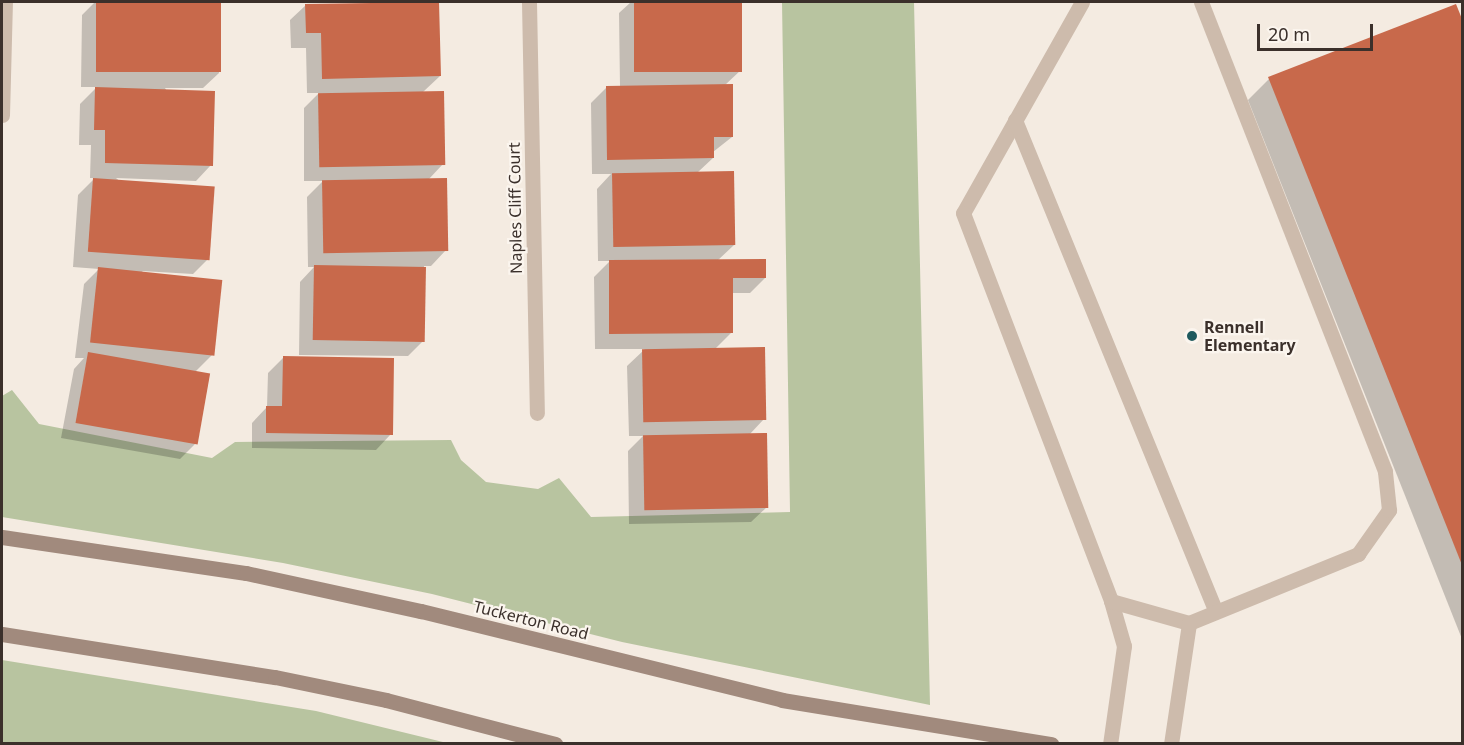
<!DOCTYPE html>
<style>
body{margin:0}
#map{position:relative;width:1464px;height:745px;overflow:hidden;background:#f4ebe1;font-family:"Noto Sans",sans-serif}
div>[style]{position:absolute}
.green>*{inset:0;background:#b8c4a0}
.shadow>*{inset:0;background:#0003}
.building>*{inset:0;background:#c8694b;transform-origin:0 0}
.lane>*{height:15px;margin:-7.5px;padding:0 7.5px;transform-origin:7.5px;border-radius:7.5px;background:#cdbbac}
.street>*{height:15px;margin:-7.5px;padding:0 7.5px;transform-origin:7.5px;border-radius:7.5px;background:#cdbbac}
.secondary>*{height:15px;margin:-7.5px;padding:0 7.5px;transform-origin:7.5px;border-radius:7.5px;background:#a18a7d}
.dots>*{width:16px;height:16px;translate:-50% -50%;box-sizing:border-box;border:3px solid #fbf5ee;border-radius:50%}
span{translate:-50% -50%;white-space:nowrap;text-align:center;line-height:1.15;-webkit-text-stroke:4.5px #fbf5ee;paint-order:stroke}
.street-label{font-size:16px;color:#3b302b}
.poi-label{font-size:16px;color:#3b302b;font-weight:700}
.left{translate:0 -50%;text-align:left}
.frame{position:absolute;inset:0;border:3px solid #3b302b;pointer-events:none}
.scale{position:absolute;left:1257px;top:24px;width:116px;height:27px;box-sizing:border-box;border:3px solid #3b302b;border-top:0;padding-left:8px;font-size:18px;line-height:21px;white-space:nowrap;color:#3b302b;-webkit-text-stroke:4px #fbf5ee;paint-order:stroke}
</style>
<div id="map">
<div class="green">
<i style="clip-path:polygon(782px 2px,914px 2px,930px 705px,622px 642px,432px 594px,283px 563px,2px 517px,2px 396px,12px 390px,39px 424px,212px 458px,235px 442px,451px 440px,461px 460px,486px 482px,538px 489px,559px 478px,591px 517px,790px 512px)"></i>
<i style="clip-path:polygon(2px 660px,316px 711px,447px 743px,2px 743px)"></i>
</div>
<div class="shadow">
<i style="clip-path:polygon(95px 2px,219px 2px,219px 73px,203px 88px,165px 88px,211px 165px,196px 181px,116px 178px,208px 259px,193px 274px,142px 271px,212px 355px,195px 372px,195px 444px,180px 459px,61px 438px,74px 369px,84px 358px,75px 358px,84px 284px,99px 269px,73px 267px,78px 195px,95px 178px,90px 178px,91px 145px,79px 145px,80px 104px,97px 87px,81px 87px,82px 15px)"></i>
<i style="clip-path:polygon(438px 2px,440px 76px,423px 92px,443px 164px,428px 180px,446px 250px,431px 266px,424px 266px,423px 341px,408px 356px,299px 355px,300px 282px,314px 267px,308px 267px,307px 197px,323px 181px,304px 181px,304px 108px,319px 93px,307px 93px,306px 48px,291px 48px,290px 20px,306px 5px)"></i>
<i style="clip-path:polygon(631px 2px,740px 2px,741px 70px,725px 85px,732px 137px,713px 152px,713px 158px,698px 172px,734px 245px,717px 261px,765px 278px,750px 293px,731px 293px,732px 332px,715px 349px,764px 419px,749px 435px,767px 507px,751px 522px,629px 524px,628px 451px,643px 436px,629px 436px,627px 366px,645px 349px,595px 349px,594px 277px,610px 261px,598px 261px,597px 189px,611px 174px,592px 174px,591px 103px,607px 87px,620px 87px,619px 13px)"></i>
<i style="clip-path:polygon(1455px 5px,1462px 23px,1462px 639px,1248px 100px,1269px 79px)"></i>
<i style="clip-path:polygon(283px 358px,391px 434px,376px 450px,252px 448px,252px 423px,267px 407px,268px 373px)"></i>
</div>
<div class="building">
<i style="left:96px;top:2px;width:125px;height:70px"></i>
<i style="clip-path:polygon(439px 2px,441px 76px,322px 79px,321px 33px,306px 33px,305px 4px)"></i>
<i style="left:634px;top:2px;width:108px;height:70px"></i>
<i style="clip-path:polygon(1456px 4px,1462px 19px,1462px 565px,1268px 77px)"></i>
<i style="clip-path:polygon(733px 84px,733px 137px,714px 137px,714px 158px,607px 160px,606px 86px)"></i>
<i style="clip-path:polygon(95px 87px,215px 91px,213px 166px,105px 163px,105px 130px,94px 130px)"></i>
<i style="left:444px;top:91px;width:74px;height:126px;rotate:89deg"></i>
<i style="left:734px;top:171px;width:74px;height:122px;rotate:89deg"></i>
<i style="left:93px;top:178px;width:122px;height:74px;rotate:4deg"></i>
<i style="left:447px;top:178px;width:73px;height:125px;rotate:89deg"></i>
<i style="clip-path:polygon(766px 259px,766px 278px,733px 278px,733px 333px,609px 334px,609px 260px)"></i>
<i style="left:314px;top:265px;width:112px;height:75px;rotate:1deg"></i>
<i style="left:98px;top:267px;width:125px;height:76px;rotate:6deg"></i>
<i style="left:765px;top:347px;width:73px;height:123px;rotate:89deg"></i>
<i style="left:88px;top:352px;width:124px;height:72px;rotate:10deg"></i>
<i style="clip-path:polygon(283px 356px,394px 358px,393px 435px,266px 433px,266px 406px,282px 406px)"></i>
<i style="left:767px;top:433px;width:75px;height:124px;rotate:89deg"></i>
</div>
<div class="lane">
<i style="left:1082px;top:2px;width:242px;rotate:119.4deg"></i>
<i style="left:963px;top:213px;width:415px;rotate:69.1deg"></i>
<i style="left:1111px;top:601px;width:47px;rotate:73.9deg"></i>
<i style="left:1124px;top:646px;width:99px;rotate:98.1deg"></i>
<i style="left:1015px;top:120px;width:531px;rotate:67.78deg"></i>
<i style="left:1111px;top:601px;width:81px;rotate:15.8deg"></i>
<i style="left:1189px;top:623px;width:183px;rotate:-22.2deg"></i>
<i style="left:1358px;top:554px;width:54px;rotate:-54.8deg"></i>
<i style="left:1389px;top:510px;width:39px;rotate:-96deg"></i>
<i style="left:1385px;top:471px;width:504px;rotate:-111.42deg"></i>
<i style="left:1171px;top:744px;width:122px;rotate:-81.5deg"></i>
</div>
<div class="street">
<i style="left:529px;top:2px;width:411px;rotate:88.9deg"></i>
<i style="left:2px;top:115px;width:113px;rotate:-88.5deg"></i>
</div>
<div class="secondary">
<i style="left:2px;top:537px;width:247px;rotate:8.4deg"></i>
<i style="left:246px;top:573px;width:179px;rotate:12.3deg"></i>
<i style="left:421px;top:611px;width:372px;rotate:13.8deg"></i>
<i style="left:782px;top:700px;width:273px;rotate:9.3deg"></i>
<i style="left:2px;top:634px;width:276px;rotate:9deg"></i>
<i style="left:275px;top:677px;width:113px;rotate:11.7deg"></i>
<i style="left:386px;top:700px;width:175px;rotate:14.6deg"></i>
</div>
<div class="dots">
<i style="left:1192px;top:336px;background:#1f5a5e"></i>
</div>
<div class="street-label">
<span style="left:515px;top:208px;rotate:-91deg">Naples Cliff Court</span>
<span style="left:531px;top:620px;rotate:14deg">Tuckerton Road</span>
</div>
<div class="poi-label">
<span class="left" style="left:1204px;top:336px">Rennell<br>Elementary</span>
</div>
<div class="frame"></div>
<div class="scale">20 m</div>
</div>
